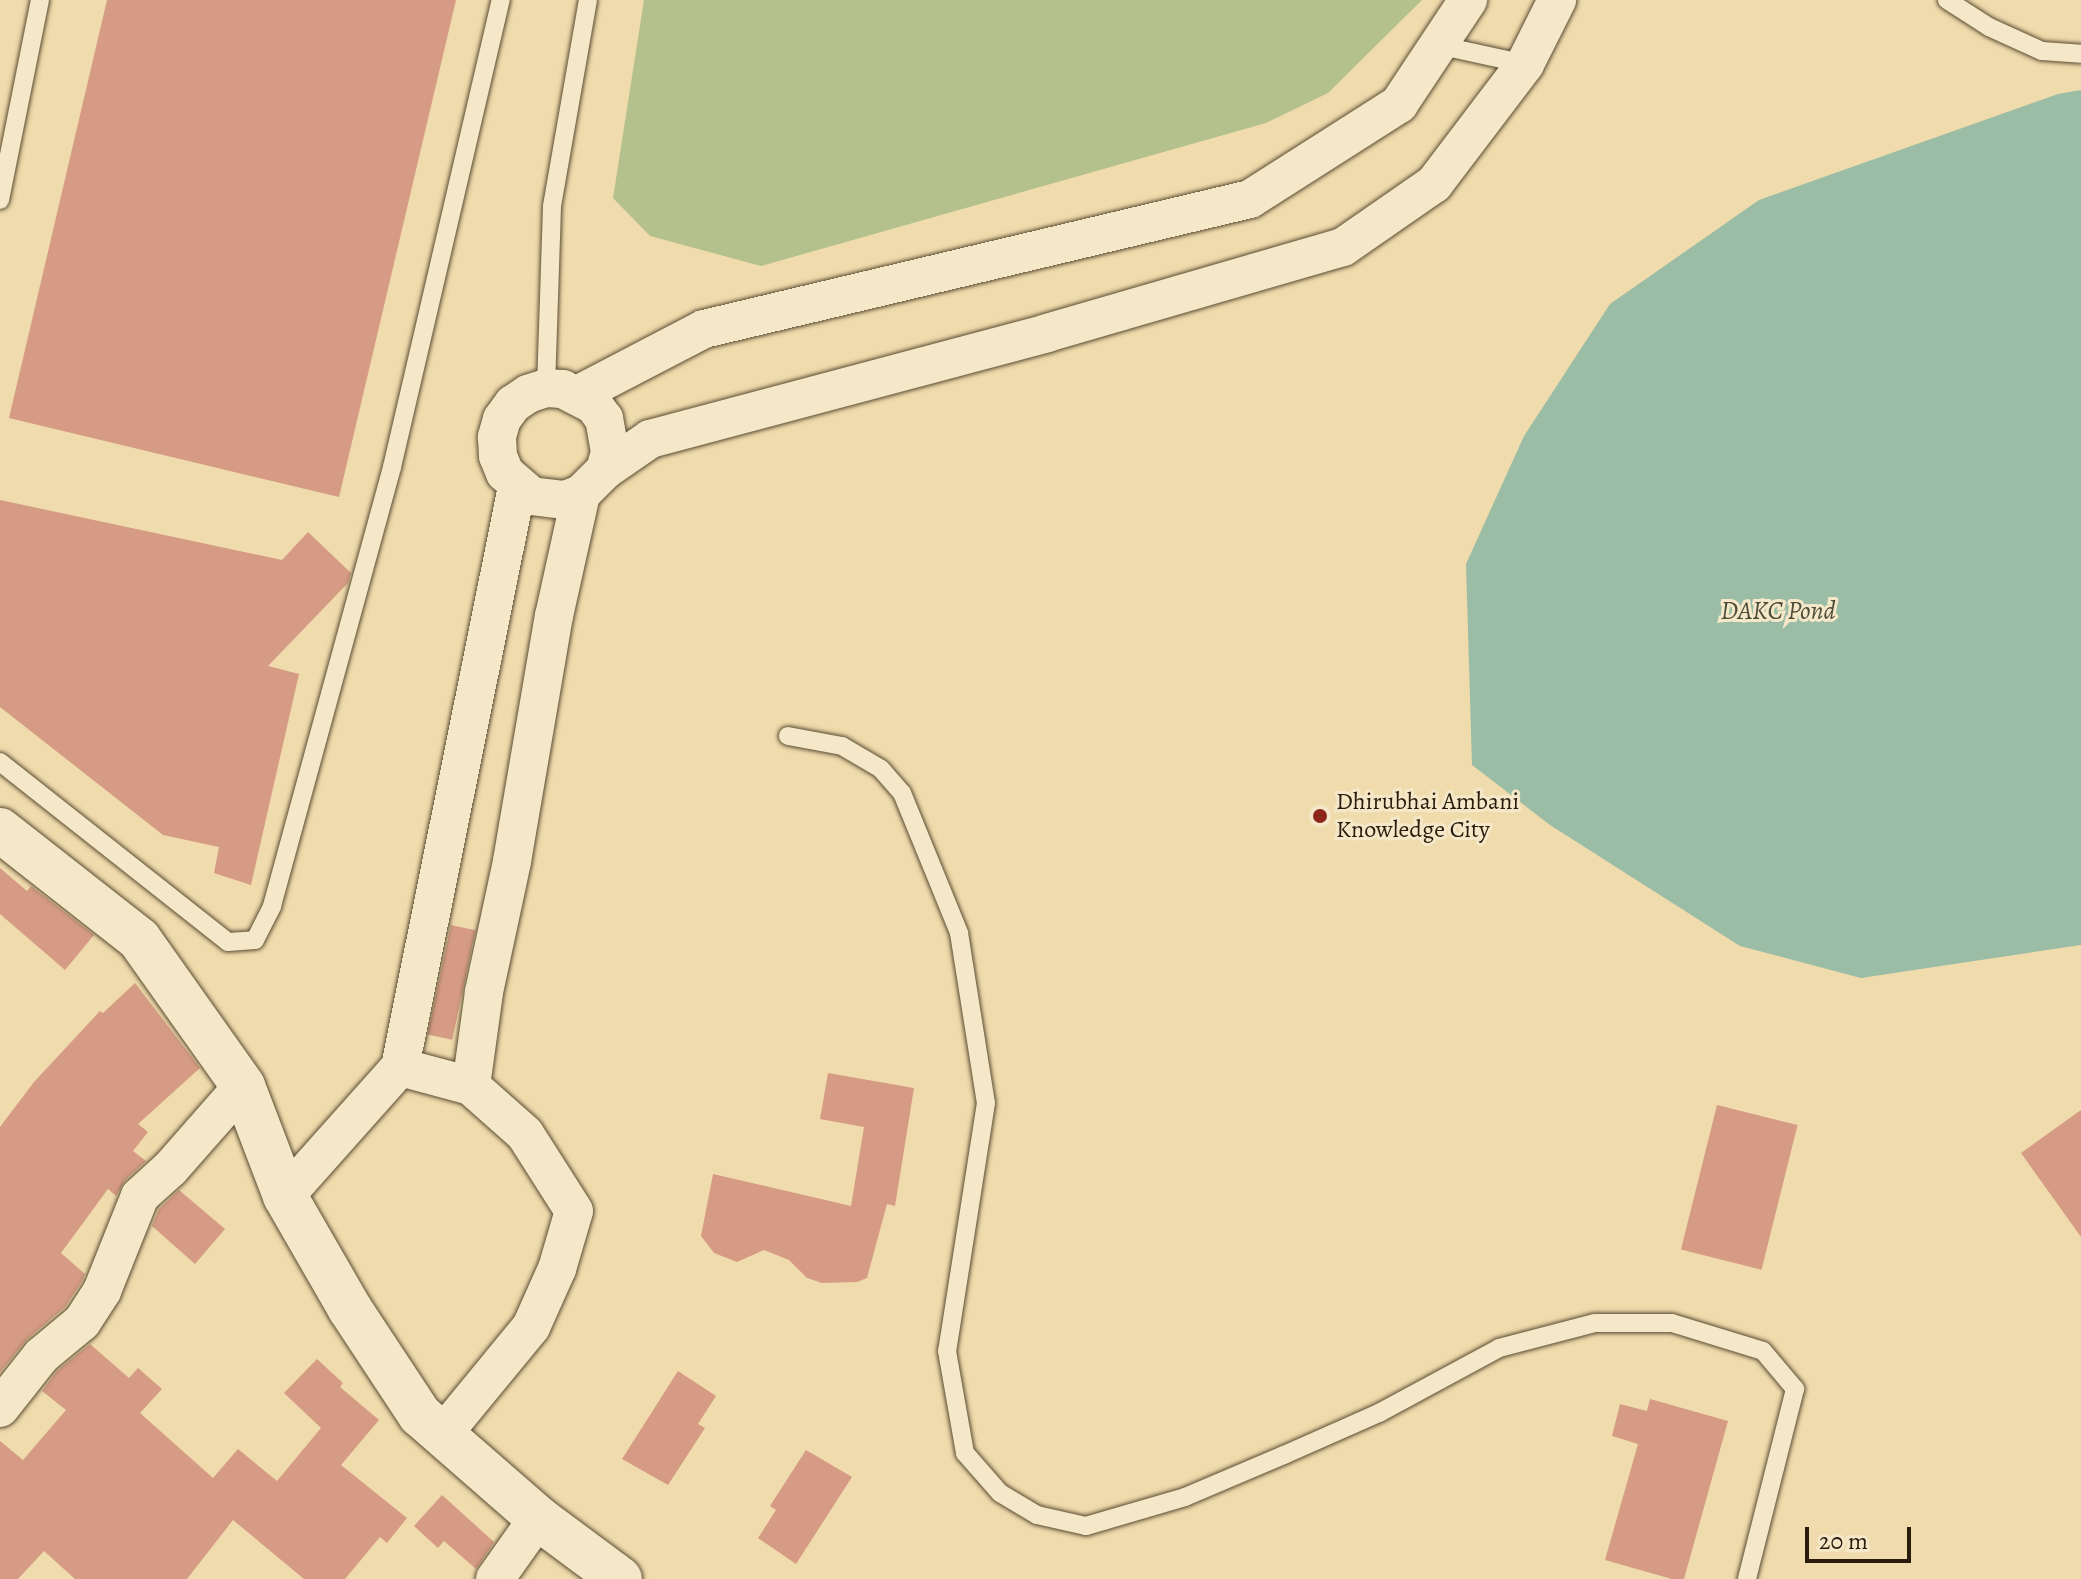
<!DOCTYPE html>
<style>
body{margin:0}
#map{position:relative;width:2081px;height:1579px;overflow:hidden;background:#efdbac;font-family:Alegreya,serif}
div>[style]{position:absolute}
.green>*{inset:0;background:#b4c18d}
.water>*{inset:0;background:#9bbca5}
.building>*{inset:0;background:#d69b84;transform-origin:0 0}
.roads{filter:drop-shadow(0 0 2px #5b4c33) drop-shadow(0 0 2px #5b4c33)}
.service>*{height:18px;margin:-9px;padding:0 9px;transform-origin:9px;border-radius:9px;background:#f5e8c9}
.minor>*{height:38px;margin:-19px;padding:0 19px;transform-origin:19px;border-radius:19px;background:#f5e8c9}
.tertiary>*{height:44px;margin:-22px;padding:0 22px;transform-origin:22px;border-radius:22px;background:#f5e8c9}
.dots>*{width:22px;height:22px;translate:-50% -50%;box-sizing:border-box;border:4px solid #f5e8c9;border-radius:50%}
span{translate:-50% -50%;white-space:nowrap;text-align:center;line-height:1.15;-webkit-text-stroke:6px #f5e8c9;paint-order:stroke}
.poi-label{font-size:24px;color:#2a1c0b}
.left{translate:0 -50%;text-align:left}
.water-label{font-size:26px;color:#4c4c39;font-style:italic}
.scale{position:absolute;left:1805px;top:1527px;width:106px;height:36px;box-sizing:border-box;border:4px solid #2a1c0b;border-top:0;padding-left:10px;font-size:24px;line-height:28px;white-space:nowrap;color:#2a1c0b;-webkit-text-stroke:6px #f5e8c9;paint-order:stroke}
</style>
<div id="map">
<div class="green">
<i style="clip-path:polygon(644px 0,1422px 0,1328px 93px,1266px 123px,761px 266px,650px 236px,613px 198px)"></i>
</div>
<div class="water">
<i style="clip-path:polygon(2081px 90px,2081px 945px,1861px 978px,1740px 946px,1550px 825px,1472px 765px,1466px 564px,1524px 436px,1610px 304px,1759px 200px,2058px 94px)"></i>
</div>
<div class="building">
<i style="clip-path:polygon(107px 0,456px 0,339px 497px,9px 418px)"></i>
<i style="clip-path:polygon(0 500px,282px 560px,308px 532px,351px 573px,348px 583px,268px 666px,299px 674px,251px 885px,214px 873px,219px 847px,163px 835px,0 707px)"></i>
<i style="clip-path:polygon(0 868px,27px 891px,31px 886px,94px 935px,65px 970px,0 914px)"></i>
<i style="left:451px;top:925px;width:25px;height:112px;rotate:12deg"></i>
<i style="clip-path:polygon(135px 983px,200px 1068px,138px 1124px,148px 1132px,133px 1151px,146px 1161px,125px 1180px,116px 1196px,108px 1189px,61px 1253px,85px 1274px,82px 1281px,65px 1307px,27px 1339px,0 1372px,0 1127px,34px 1082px,100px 1011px,103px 1013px)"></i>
<i style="clip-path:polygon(828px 1073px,914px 1088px,895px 1206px,887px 1204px,867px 1278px,857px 1282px,822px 1283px,807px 1278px,789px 1260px,764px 1250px,737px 1262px,714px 1253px,701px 1236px,713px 1174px,851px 1206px,864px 1127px,820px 1119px)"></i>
<i style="left:1717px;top:1105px;width:83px;height:149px;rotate:14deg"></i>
<i style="clip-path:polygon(2081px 1110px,2081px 1237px,2021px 1153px)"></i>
<i style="clip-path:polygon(179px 1190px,225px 1229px,195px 1264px,152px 1226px,159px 1209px)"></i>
<i style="clip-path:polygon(90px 1344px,129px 1378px,138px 1368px,162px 1389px,140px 1413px,213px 1478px,238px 1449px,277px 1481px,321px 1428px,284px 1393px,317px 1359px,343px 1383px,340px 1387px,379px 1420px,341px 1465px,407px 1518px,387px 1543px,380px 1537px,345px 1579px,304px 1579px,233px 1520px,187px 1579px,75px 1579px,44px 1551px,18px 1579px,0 1579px,0 1441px,23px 1460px,66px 1410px,42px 1391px,57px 1371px)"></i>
<i style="clip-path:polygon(678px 1371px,716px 1396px,698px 1424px,705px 1428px,668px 1485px,622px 1459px)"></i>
<i style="clip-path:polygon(1650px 1399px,1728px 1421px,1684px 1579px,1672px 1579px,1605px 1560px,1638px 1444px,1612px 1436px,1620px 1404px,1647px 1411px)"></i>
<i style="clip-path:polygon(806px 1450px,852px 1477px,796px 1564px,758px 1538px,776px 1510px,770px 1506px)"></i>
<i style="clip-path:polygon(442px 1495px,494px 1542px,476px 1569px,444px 1541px,438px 1548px,414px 1526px)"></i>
</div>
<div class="roads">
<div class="service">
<i style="left:1947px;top:0;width:50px;rotate:32.7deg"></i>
<i style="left:1989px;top:27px;width:58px;rotate:24.4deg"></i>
<i style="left:2042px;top:51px;width:39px;rotate:4deg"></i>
<i style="left:1438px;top:45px;width:89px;rotate:12.3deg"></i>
<i style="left:0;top:200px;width:204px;rotate:-78.7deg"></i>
<i style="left:546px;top:388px;width:182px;rotate:-88.1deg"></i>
<i style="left:552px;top:206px;width:209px;rotate:-80.1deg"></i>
<i style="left:788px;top:736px;width:55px;rotate:10.5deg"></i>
<i style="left:842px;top:746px;width:45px;rotate:30.5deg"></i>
<i style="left:881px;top:769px;width:32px;rotate:49deg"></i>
<i style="left:902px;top:793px;width:151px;rotate:67.8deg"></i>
<i style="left:959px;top:933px;width:172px;rotate:81deg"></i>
<i style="left:986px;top:1103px;width:251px;rotate:98.9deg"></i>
<i style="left:947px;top:1351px;width:104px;rotate:80deg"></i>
<i style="left:965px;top:1453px;width:53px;rotate:48.8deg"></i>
<i style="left:1000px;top:1493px;width:43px;rotate:30.7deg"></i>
<i style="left:1037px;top:1515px;width:50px;rotate:12.7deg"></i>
<i style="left:1086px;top:1526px;width:103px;rotate:-16.3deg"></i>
<i style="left:1185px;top:1497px;width:108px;rotate:-23deg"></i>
<i style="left:1284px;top:1455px;width:104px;rotate:-23.9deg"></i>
<i style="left:1379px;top:1413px;width:136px;rotate:-28.4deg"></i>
<i style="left:1499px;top:1348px;width:99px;rotate:-14.6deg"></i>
<i style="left:1595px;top:1323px;width:77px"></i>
<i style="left:1672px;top:1323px;width:95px;rotate:17.1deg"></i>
<i style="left:1763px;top:1351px;width:50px;rotate:49.9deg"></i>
<i style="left:1795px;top:1389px;width:196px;rotate:104.2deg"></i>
<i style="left:0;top:762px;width:290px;rotate:38.3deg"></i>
<i style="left:228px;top:942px;width:27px;rotate:-4deg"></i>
<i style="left:255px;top:940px;width:38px;rotate:-63deg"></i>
<i style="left:272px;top:906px;width:455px;rotate:-74.7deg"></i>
<i style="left:392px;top:467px;width:480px;rotate:-76.9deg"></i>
</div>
<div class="minor">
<i style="left:579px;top:394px;width:141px;rotate:-27.5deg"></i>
<i style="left:704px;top:329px;width:561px;rotate:-13.39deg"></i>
<i style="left:1250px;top:199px;width:177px;rotate:-32.5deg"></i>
<i style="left:1399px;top:104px;width:125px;rotate:-56.4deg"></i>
<i style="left:605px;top:470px;width:55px;rotate:-34.6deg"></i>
<i style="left:650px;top:439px;width:411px;rotate:-14.9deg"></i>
<i style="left:1047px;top:333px;width:308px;rotate:-16.2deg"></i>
<i style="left:1343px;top:247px;width:111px;rotate:-34.7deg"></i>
<i style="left:1434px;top:184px;width:151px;rotate:-52.8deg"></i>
<i style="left:1525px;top:64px;width:72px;rotate:-63.4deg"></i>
<i style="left:400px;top:1067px;width:73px;rotate:15deg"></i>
<i style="left:285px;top:1196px;width:173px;rotate:-48.3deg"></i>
<i style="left:400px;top:1067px;width:592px;rotate:-78.6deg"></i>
<i style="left:0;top:1408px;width:66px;rotate:-51.7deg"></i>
<i style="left:41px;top:1356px;width:53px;rotate:-39.7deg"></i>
<i style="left:82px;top:1322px;width:37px;rotate:-57deg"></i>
<i style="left:102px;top:1291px;width:102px;rotate:-68.2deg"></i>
<i style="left:140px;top:1196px;width:40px;rotate:-42deg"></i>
<i style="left:170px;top:1169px;width:111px;rotate:-48.7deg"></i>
<i style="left:443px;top:1434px;width:139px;rotate:-50.6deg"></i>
<i style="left:531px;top:1327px;width:64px;rotate:-65.9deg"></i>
<i style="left:557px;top:1269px;width:60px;rotate:-73.7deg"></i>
<i style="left:574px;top:1211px;width:91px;rotate:-122.5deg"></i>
<i style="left:525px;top:1134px;width:72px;rotate:-138.4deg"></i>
<i style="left:471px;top:1086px;width:95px;rotate:-82.1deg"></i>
<i style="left:484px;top:992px;width:134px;rotate:-77.9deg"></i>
<i style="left:512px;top:861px;width:249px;rotate:-80.3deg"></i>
<i style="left:554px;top:616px;width:125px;rotate:-77.5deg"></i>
<i style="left:581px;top:494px;width:34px;rotate:-45deg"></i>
<i style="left:605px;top:470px;width:19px;rotate:-74deg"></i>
<i style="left:610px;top:452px;width:34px;rotate:-100deg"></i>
<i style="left:604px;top:419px;width:17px;rotate:-126deg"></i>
<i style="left:594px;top:405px;width:35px;rotate:-153deg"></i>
<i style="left:563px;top:389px;width:17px;rotate:-177deg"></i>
<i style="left:546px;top:388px;width:19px;rotate:162deg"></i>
<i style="left:528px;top:394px;width:18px;rotate:146deg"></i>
<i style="left:513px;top:404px;width:19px;rotate:126deg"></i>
<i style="left:502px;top:419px;width:19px;rotate:106deg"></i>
<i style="left:497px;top:437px;width:19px;rotate:87deg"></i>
<i style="left:498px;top:456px;width:18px;rotate:68deg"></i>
<i style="left:505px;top:473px;width:35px;rotate:41deg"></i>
<i style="left:531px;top:496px;width:34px;rotate:7deg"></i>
<i style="left:565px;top:500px;width:17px;rotate:-21deg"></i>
<i style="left:495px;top:1579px;width:75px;rotate:-54.8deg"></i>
</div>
<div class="tertiary">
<i style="left:0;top:830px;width:177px;rotate:38.1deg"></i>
<i style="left:139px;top:939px;width:180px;rotate:54.7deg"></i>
<i style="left:243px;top:1086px;width:118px;rotate:69.1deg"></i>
<i style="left:285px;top:1196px;width:130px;rotate:60.1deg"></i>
<i style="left:350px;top:1309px;width:127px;rotate:56.6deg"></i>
<i style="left:420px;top:1415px;width:157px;rotate:41.1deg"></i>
<i style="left:538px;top:1518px;width:102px;rotate:36.6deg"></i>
</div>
</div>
<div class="dots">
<i style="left:1320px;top:816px;background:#8f2418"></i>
</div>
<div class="poi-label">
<span class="left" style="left:1336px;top:816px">Dhirubhai Ambani<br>Knowledge City</span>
</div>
<div class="water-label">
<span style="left:1778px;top:611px">DAKC Pond</span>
</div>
<div class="scale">20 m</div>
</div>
